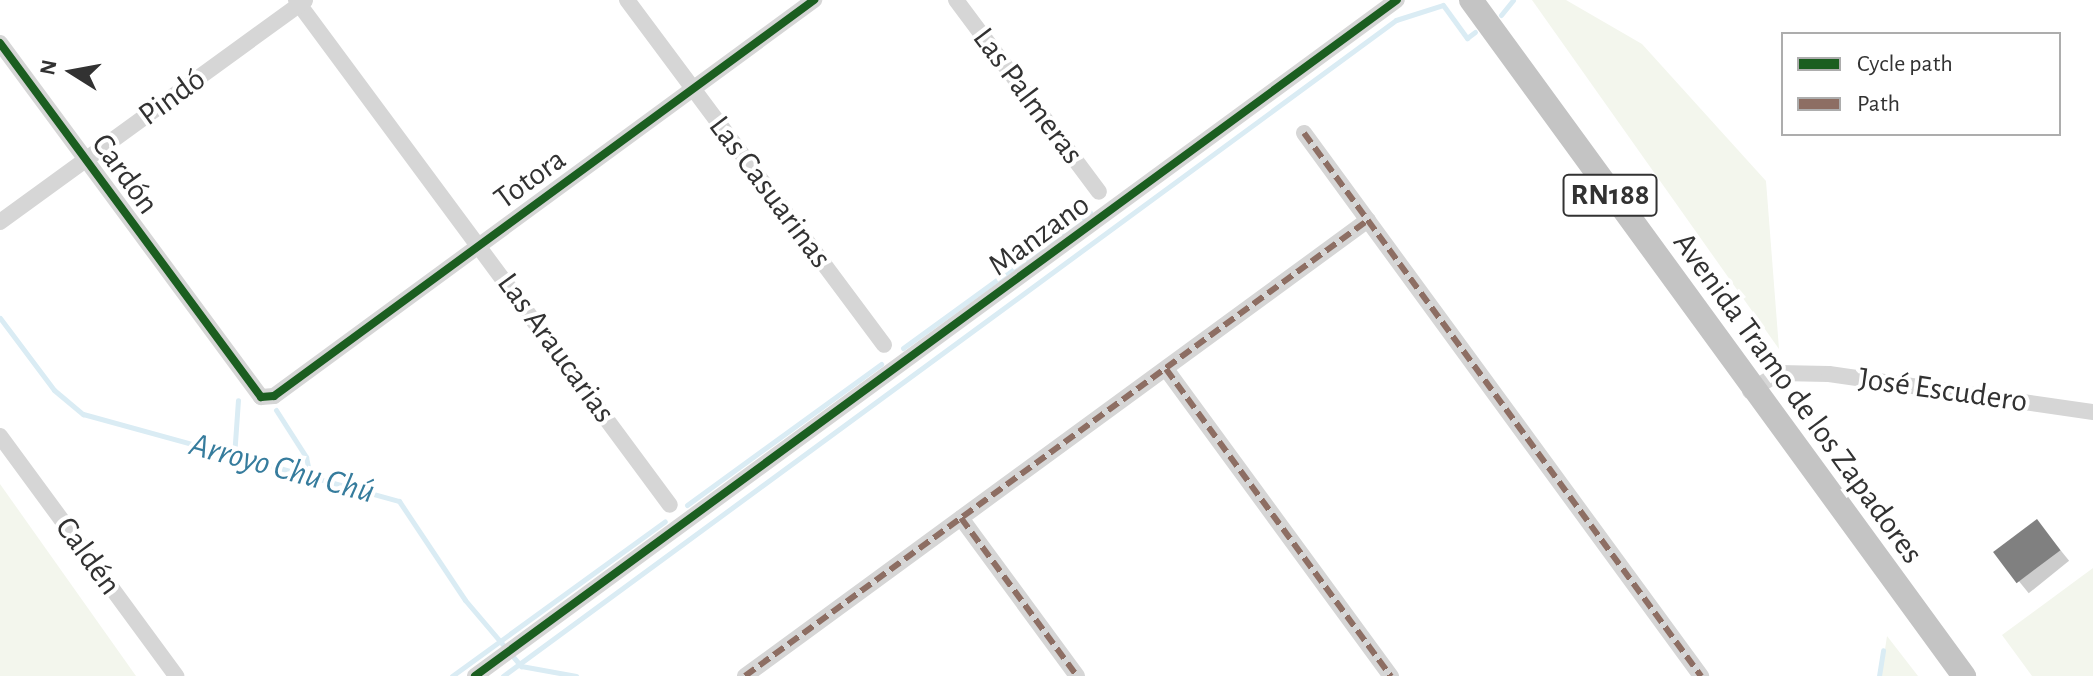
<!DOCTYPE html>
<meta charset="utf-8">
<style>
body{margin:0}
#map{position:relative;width:2093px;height:676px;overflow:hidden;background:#fff;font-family:"Alegreya Sans",sans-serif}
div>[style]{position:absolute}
.green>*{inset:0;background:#f3f6ed}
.shadow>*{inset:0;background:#0003;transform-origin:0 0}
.stream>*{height:5px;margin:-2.5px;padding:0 2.5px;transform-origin:2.5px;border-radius:2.5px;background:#daecf4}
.building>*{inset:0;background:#808080;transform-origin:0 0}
.minor>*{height:16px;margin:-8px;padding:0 8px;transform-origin:8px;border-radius:8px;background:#d6d6d6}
.highway>*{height:24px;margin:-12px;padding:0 12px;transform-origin:12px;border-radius:12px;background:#c4c4c4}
.quiet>*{height:6px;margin-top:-3px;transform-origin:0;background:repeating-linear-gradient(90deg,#8d6e63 0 12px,transparent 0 18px)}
.cycleway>*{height:8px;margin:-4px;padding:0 4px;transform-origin:4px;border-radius:4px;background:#1b5e20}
span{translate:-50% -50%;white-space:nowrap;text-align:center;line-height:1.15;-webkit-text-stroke:8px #fff;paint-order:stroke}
.shield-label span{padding:2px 6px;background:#fff;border:2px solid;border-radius:6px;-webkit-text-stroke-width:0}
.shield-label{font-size:30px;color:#323232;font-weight:700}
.street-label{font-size:32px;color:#323232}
.water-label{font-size:34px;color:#367c9d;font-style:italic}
.legend{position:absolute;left:1781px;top:32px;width:280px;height:104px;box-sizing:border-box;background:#fff;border:2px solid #adadad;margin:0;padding:10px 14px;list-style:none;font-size:24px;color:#323232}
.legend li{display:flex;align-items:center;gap:16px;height:40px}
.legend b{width:40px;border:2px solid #adadad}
.north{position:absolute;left:32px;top:32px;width:80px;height:80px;-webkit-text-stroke:6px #fff;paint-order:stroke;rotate:281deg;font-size:22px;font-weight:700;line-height:32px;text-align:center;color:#323232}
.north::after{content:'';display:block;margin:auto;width:28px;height:36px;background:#323232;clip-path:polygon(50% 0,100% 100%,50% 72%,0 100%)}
</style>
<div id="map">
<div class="green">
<i style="clip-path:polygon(1532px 0,1566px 0,1642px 44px,1766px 181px,1779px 349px)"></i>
<i style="clip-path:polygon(0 484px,136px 676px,0 676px)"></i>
<i style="clip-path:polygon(2093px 568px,2093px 676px,2032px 676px,2002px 635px)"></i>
<i style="clip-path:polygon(1887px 636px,1918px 676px,1881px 676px)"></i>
</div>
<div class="shadow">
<i style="left:2037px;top:521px;width:51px;height:52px;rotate:51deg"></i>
</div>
<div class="stream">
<i style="left:1501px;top:15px;width:19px;rotate:-51deg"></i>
<i style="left:0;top:318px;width:90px;rotate:53.1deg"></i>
<i style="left:54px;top:390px;width:38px;rotate:40deg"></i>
<i style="left:83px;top:414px;width:328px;rotate:15.4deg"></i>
<i style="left:399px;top:501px;width:119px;rotate:56.3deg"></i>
<i style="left:465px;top:600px;width:87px;rotate:49.7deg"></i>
<i style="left:521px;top:666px;width:56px;rotate:10.3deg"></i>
<i style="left:903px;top:348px;width:231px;rotate:-36deg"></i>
<i style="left:276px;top:410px;width:56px;rotate:57.4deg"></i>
<i style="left:306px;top:457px;width:24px;rotate:78deg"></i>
<i style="left:234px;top:457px;width:57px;rotate:-86deg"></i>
<i style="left:687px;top:505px;width:240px;rotate:-36deg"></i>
<i style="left:452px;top:676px;width:263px;rotate:-36deg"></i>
<i style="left:503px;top:676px;width:1108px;rotate:-36.3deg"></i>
<i style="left:1396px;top:20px;width:49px;rotate:-17.7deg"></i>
<i style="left:1443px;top:5px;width:41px;rotate:54deg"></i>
<i style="left:1467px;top:38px;width:10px;rotate:-37deg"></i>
<i style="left:1879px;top:676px;width:26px;rotate:-81deg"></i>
</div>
<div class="building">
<i style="left:2037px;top:519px;width:39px;height:55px;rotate:53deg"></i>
</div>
<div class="minor">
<i style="left:296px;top:0;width:628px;rotate:53.48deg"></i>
<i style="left:627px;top:0;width:430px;rotate:53.3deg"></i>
<i style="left:956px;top:0;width:239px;rotate:53.3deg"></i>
<i style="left:0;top:43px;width:440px;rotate:53.6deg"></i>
<i style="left:261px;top:397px;width:13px;rotate:-4deg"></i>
<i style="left:274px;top:396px;width:670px;rotate:-36.25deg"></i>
<i style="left:1304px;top:133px;width:673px;rotate:53.83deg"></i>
<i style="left:0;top:222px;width:377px;rotate:-36deg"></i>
<i style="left:1166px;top:369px;width:381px;rotate:53.8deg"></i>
<i style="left:1750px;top:391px;width:34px;rotate:-32deg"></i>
<i style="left:1779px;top:373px;width:50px;rotate:1.1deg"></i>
<i style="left:1829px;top:374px;width:267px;rotate:8.2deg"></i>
<i style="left:0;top:436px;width:298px;rotate:53.7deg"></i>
<i style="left:961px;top:518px;width:196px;rotate:53.7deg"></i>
<i style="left:475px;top:676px;width:1143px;rotate:-36.25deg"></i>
<i style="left:745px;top:676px;width:772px;rotate:-36.2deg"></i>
</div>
<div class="highway">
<i style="left:1471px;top:0;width:837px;rotate:53.9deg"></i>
</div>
<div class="quiet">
<i style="left:1304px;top:133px;width:673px;rotate:53.83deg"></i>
<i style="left:1166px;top:369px;width:381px;rotate:53.8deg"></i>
<i style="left:961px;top:518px;width:196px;rotate:53.7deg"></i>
<i style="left:745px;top:676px;width:772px;rotate:-36.2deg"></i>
</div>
<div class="cycleway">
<i style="left:0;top:43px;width:440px;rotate:53.6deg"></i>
<i style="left:261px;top:397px;width:13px;rotate:-4deg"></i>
<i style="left:274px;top:396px;width:670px;rotate:-36.25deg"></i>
<i style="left:475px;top:676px;width:1143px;rotate:-36.25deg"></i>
</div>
<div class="shield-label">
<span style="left:1610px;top:195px">RN188</span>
</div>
<div class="street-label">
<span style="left:1028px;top:96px;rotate:53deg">Las Palmeras</span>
<span style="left:172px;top:97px;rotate:-36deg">Pindó</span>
<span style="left:125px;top:174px;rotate:54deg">Cardón</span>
<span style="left:530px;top:179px;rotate:-36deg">Totora</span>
<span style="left:770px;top:192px;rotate:53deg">Las Casuarinas</span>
<span style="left:1039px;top:235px;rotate:-36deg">Manzano</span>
<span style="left:556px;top:348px;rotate:54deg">Las Araucarias</span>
<span style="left:1943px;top:390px;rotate:8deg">José Escudero</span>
<span style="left:1798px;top:398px;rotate:54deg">Avenida Tramo de los Zapadores</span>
<span style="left:88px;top:556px;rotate:54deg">Caldén</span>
</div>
<div class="water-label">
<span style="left:282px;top:469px;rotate:15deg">Arroyo Chu Chú</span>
</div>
<ul class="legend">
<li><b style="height:10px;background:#1b5e20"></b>Cycle path</li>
<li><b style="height:10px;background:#8d6e63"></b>Path</li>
</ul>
<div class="north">N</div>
</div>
